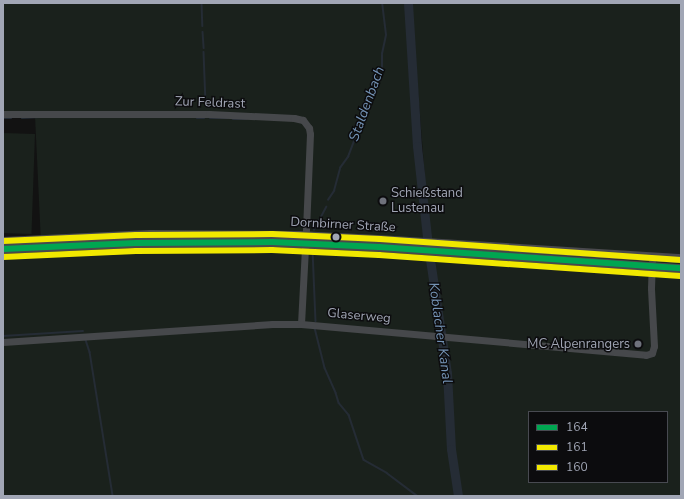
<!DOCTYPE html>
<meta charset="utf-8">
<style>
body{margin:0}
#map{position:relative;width:684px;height:499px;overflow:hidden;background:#121212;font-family:"Nunito Sans",sans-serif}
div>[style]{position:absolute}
.green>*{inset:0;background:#1a211c;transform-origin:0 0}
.stream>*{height:1.5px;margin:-0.75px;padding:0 0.75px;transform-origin:0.75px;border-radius:0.75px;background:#252c35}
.river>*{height:9px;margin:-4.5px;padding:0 4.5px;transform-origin:4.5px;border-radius:4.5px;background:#252c35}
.minor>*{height:7px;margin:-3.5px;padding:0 3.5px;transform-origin:3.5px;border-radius:3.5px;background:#46484b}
.major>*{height:9px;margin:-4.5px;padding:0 4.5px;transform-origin:4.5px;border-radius:4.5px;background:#49494d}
.bus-1>*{height:6px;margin:-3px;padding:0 3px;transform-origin:3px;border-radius:3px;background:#00a651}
.bus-2>*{height:6px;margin:-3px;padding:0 3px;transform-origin:3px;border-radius:3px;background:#f1e800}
.bus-3>*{height:6px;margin:-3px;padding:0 3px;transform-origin:3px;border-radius:3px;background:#f1e800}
.dots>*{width:11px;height:11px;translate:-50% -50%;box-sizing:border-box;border:2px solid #0c0c0e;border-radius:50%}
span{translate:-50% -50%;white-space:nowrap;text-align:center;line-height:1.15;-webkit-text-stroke:3px #0c0c0e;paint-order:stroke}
.street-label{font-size:13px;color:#a1a6b5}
.poi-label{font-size:13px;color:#a1a6b5}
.left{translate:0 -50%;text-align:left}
.right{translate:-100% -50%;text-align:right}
.water-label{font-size:14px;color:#7493b5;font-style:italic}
.frame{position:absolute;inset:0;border:4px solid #a1a6b5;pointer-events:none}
.legend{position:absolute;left:528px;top:411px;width:140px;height:72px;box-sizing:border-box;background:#0c0c0e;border:1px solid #484a51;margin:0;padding:5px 7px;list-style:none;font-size:12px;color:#a1a6b5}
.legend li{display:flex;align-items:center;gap:8px;height:20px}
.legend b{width:20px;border:1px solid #484a51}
</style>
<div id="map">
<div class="green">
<i style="clip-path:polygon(evenodd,3px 3px,405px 3px,414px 137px,426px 253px,431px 253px,411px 3px,681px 3px,681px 496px,3px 496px,3px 248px,41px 243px,35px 116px,3px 113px,3px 3px,529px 412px,667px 412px,667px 482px,529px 482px,529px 412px)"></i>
<i style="left:3px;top:133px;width:32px;height:100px;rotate:2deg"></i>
</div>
<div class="stream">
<i style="left:202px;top:3px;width:23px;rotate:88deg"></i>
<i style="left:203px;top:32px;width:16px;rotate:86deg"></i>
<i style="left:204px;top:52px;width:52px;rotate:87.8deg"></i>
<i style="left:3px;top:118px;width:8px"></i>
<i style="left:22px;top:118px;width:18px;rotate:-3deg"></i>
<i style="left:197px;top:118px;width:7px"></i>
<i style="left:210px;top:118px;width:17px"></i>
<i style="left:233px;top:119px;width:13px"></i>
<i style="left:328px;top:200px;width:11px;rotate:-56deg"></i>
<i style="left:334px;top:191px;width:24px;rotate:-75deg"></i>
<i style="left:340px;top:168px;width:14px;rotate:-54deg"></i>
<i style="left:348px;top:157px;width:96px;rotate:-69.3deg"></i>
<i style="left:382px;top:67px;width:13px;rotate:-90deg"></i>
<i style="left:382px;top:54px;width:19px;rotate:-78deg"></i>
<i style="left:386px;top:35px;width:32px;rotate:-97deg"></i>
<i style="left:314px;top:230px;width:26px;rotate:-62deg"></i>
<i style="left:313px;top:250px;width:71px;rotate:87.6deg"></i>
<i style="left:315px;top:328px;width:41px;rotate:76deg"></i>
<i style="left:325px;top:368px;width:27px;rotate:66deg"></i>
<i style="left:336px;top:393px;width:10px;rotate:73deg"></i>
<i style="left:339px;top:403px;width:16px;rotate:50deg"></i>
<i style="left:349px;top:415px;width:47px;rotate:71.6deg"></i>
<i style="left:364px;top:460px;width:26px;rotate:29deg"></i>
<i style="left:387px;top:473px;width:38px;rotate:37deg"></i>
<i style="left:3px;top:336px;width:80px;rotate:-3.6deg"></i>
<i style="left:86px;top:340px;width:13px;rotate:72deg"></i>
<i style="left:90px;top:352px;width:146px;rotate:80.9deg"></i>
</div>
<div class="river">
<i style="left:408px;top:3px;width:143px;rotate:86.4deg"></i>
<i style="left:417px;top:146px;width:101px;rotate:83.7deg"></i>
<i style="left:428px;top:246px;width:128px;rotate:81.5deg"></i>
<i style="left:447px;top:373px;width:76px;rotate:87deg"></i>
<i style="left:451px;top:449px;width:48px;rotate:81.5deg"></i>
</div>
<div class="minor">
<i style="left:3px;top:114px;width:206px"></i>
<i style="left:209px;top:114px;width:85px;rotate:2.7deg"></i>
<i style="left:294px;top:118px;width:9px;rotate:13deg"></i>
<i style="left:303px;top:120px;width:10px;rotate:53deg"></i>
<i style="left:309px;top:128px;width:6px;rotate:81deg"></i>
<i style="left:310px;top:134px;width:97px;rotate:92.4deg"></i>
<i style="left:301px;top:324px;width:76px;rotate:-87deg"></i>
<i style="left:3px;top:342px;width:270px;rotate:-3.8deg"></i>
<i style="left:272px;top:324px;width:29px"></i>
<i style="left:301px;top:324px;width:346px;rotate:5.1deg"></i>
<i style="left:646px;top:355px;width:6px;rotate:-18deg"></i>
<i style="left:652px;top:353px;width:7px;rotate:-74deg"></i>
<i style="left:654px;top:346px;width:58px;rotate:-93deg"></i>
<i style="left:651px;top:288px;width:26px;rotate:-88deg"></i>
</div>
<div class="major">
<i style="left:3px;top:241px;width:147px;rotate:-2.7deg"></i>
<i style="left:150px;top:234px;width:148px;rotate:0.4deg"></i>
<i style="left:298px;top:235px;width:79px;rotate:2.9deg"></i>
<i style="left:377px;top:239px;width:305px;rotate:3.6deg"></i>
<i style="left:3px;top:249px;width:133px;rotate:-2.6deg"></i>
<i style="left:136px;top:243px;width:136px;rotate:-0.4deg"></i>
<i style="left:272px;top:242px;width:107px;rotate:2.7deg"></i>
<i style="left:379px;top:247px;width:303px;rotate:4deg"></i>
</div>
<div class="bus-1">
<i style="left:3px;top:249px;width:133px;rotate:-2.6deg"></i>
<i style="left:136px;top:243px;width:136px;rotate:-0.4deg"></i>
<i style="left:272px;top:242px;width:107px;rotate:2.7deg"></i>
<i style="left:379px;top:247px;width:303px;rotate:4deg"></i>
</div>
<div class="bus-2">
<i style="left:3px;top:257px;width:133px;rotate:-2.6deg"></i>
<i style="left:136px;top:251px;width:136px;rotate:-0.4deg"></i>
<i style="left:272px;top:250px;width:107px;rotate:2.7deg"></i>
<i style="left:379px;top:255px;width:302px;rotate:4deg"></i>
</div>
<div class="bus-3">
<i style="left:3px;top:241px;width:133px;rotate:-2.6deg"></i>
<i style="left:136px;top:235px;width:136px;rotate:-0.4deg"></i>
<i style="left:272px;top:234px;width:108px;rotate:2.7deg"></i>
<i style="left:380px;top:239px;width:302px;rotate:4deg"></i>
</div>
<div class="dots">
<i style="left:383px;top:201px;background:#6f727c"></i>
<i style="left:336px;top:237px;background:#a1a6b5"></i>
<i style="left:638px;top:344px;background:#6f727c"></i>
</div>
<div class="street-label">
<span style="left:210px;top:103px;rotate:2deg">Zur Feldrast</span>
<span style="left:343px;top:225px;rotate:3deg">Dornbirner Straße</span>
<span style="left:359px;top:316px;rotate:5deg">Glaserweg</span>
</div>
<div class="poi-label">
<span class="left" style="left:391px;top:201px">Schießstand<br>Lustenau</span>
<span class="right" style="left:630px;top:344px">MC Alpenrangers</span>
</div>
<div class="water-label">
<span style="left:367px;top:104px;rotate:-70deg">Staldenbach</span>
<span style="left:440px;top:333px;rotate:82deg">Koblacher Kanal</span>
</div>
<div class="frame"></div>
<ul class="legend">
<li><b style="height:5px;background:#00a651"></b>164</li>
<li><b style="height:5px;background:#f1e800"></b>161</li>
<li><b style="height:5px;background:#f1e800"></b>160</li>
</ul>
</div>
